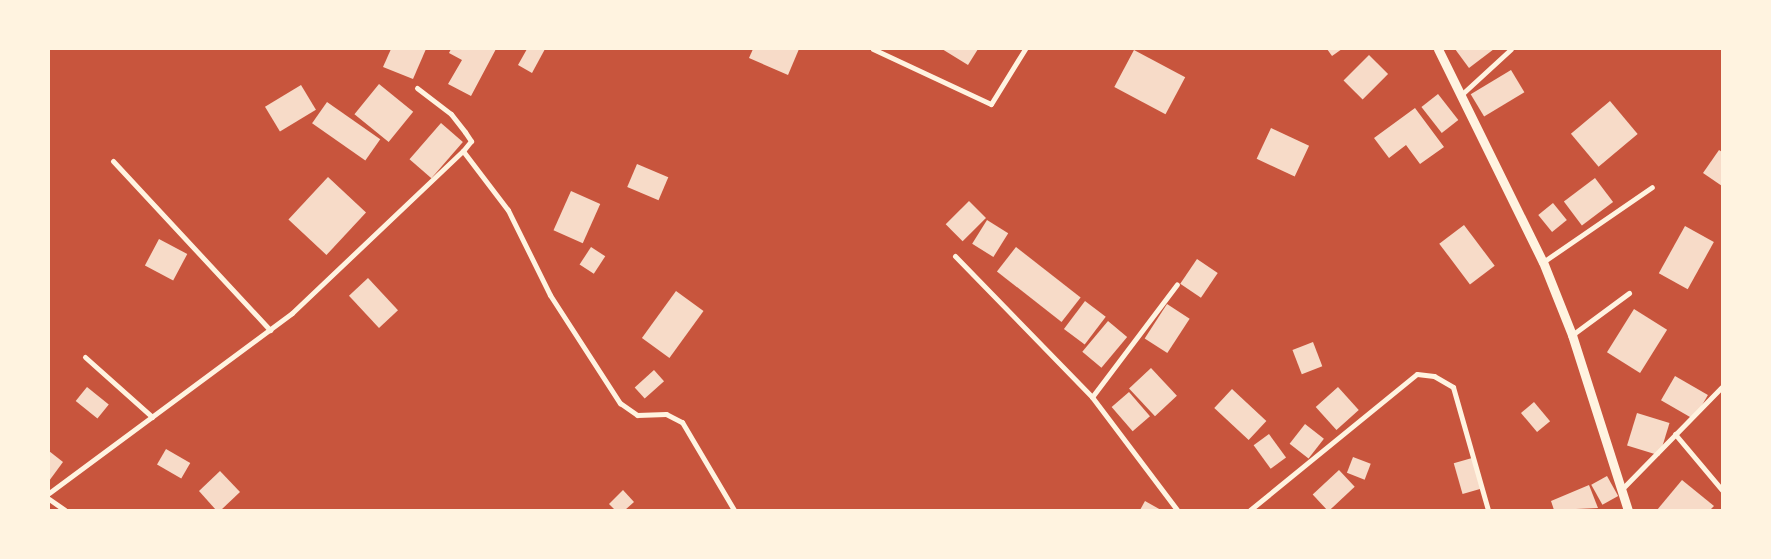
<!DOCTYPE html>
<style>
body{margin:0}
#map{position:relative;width:1771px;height:559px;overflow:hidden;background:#c8553d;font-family:"Sofia Sans Condensed",sans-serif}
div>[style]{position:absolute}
.building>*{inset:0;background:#f7dbc8;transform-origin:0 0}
.minor>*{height:5px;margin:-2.5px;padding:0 2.5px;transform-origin:2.5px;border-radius:2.5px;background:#fff3e0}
.tertiary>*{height:9px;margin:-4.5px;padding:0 4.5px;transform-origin:4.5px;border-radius:4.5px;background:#fff3e0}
span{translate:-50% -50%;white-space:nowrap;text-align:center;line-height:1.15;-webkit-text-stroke:4px #fff3e0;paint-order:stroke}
.frame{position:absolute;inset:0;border:50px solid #fff3e0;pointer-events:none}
</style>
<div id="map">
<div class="building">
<i style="clip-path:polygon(391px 49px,426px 49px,413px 79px,383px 67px)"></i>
<i style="clip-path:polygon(451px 49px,496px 49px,471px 96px,448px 84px,462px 60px,449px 53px)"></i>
<i style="clip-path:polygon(527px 49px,545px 49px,532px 73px,518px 65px)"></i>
<i style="clip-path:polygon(753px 49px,799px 49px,788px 75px,749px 58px)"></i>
<i style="clip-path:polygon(942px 49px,978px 49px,968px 65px)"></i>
<i style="clip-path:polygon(1327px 49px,1342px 49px,1332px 56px)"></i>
<i style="clip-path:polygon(1455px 49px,1494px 49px,1469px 68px)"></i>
<i style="left:1134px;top:50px;width:58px;height:42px;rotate:28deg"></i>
<i style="left:1369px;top:55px;width:27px;height:36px;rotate:45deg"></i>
<i style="left:1511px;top:70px;width:26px;height:47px;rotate:59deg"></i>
<i style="left:379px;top:84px;width:44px;height:39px;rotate:39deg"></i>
<i style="left:301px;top:85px;width:29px;height:42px;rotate:59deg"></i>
<i style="left:1438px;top:94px;width:33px;height:21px;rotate:52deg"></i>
<i style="left:1610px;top:101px;width:43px;height:51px;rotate:50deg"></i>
<i style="left:327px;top:102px;width:65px;height:26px;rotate:35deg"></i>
<i style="clip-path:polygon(1415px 108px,1444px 147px,1420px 164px,1406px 145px,1389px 158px,1374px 138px)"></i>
<i style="left:441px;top:123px;width:29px;height:48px;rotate:41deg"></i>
<i style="left:1271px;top:128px;width:42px;height:34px;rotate:25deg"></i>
<i style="clip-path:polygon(1719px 150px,1722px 152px,1722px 186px,1703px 173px)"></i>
<i style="left:637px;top:164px;width:34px;height:25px;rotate:23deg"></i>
<i style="left:328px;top:177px;width:52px;height:58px;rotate:43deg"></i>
<i style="left:1595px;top:178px;width:30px;height:39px;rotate:53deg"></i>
<i style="left:571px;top:191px;width:32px;height:43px;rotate:24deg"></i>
<i style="left:969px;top:201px;width:24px;height:33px;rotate:45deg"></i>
<i style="left:1553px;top:203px;width:22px;height:19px;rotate:51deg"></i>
<i style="left:987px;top:220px;width:25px;height:28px;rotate:32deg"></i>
<i style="left:1464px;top:225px;width:51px;height:31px;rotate:53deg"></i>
<i style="left:1685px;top:226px;width:33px;height:54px;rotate:29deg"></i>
<i style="left:159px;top:239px;width:32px;height:30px;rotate:28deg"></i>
<i style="left:591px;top:247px;width:17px;height:21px;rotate:33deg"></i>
<i style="left:1016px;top:247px;width:82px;height:31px;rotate:38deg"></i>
<i style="left:1197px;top:259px;width:25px;height:30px;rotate:34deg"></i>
<i style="left:368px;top:278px;width:44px;height:26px;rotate:47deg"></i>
<i style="left:676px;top:291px;width:34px;height:58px;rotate:36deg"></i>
<i style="left:1085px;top:301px;width:26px;height:35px;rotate:37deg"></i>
<i style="left:1167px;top:304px;width:27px;height:41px;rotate:33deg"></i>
<i style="left:1634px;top:309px;width:39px;height:51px;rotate:32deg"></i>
<i style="left:1108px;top:321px;width:25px;height:40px;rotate:40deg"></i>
<i style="left:1313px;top:342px;width:26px;height:22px;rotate:69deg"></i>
<i style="left:1151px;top:368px;width:38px;height:30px;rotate:47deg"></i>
<i style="left:654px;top:370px;width:15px;height:26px;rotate:48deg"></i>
<i style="left:1675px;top:376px;width:38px;height:28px;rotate:30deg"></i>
<i style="left:87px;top:387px;width:28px;height:18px;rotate:39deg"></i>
<i style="left:1338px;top:387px;width:31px;height:30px;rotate:48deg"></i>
<i style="left:1232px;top:389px;width:47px;height:26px;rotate:43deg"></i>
<i style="left:1129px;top:392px;width:32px;height:23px;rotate:49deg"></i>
<i style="left:1534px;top:402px;width:25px;height:17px;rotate:50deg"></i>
<i style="left:1637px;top:413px;width:34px;height:34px;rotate:17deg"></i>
<i style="left:1305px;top:424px;width:24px;height:25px;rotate:38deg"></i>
<i style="left:1269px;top:434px;width:29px;height:19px;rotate:54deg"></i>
<i style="left:166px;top:449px;width:28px;height:18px;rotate:30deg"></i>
<i style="clip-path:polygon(49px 451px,63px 462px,49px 481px)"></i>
<i style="left:1353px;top:457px;width:19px;height:17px;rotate:21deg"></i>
<i style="left:1472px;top:458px;width:32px;height:19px;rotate:74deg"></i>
<i style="left:1339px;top:470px;width:23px;height:36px;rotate:47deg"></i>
<i style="clip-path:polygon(220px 471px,240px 492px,221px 510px,216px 510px,199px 491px)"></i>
<i style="left:1607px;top:476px;width:23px;height:18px;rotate:61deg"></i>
<i style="clip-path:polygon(1682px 480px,1714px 506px,1710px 510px,1657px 510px)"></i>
<i style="clip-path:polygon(1589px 485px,1598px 508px,1554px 510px,1551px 501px)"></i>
<i style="clip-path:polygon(623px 490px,634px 502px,625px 510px,615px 510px,609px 504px)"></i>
<i style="clip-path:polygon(1145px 501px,1161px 510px,1140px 510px)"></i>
</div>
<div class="minor">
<i style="left:873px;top:49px;width:130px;rotate:25deg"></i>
<i style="left:991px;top:104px;width:65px;rotate:-58.3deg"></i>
<i style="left:417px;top:88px;width:43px;rotate:37.4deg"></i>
<i style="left:451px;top:114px;width:23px;rotate:52deg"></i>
<i style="left:465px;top:132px;width:11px;rotate:56deg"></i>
<i style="left:471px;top:141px;width:13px;rotate:129deg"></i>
<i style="left:1461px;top:95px;width:68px;rotate:-42.6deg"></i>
<i style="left:113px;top:161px;width:231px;rotate:47.1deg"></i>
<i style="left:955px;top:256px;width:197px;rotate:45.8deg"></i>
<i style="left:1092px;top:397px;width:141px;rotate:53deg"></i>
<i style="left:1543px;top:262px;width:132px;rotate:-34.5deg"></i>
<i style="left:1572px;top:335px;width:71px;rotate:-36.4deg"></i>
<i style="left:85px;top:357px;width:90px;rotate:41.8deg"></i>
<i style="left:1092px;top:397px;width:141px;rotate:-53deg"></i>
<i style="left:1675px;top:434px;width:73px;rotate:50deg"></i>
<i style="left:1621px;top:490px;width:144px;rotate:-45.6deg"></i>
<i style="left:49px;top:493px;width:302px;rotate:-36.5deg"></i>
<i style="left:292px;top:313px;width:236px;rotate:-43.5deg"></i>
<i style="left:463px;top:151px;width:74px;rotate:52.7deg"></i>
<i style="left:508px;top:210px;width:95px;rotate:63.7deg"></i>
<i style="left:550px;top:295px;width:129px;rotate:57.1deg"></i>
<i style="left:620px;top:403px;width:21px;rotate:35deg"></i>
<i style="left:637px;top:415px;width:29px;rotate:-2deg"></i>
<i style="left:666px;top:414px;width:18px;rotate:27deg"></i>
<i style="left:682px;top:422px;width:102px;rotate:59.4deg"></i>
<i style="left:49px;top:499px;width:19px;rotate:35deg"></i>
<i style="left:1250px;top:510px;width:215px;rotate:-39.2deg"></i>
<i style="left:1417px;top:374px;width:17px;rotate:7deg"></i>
<i style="left:1434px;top:376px;width:22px;rotate:30deg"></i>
<i style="left:1453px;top:387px;width:128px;rotate:74.1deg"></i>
</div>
<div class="tertiary">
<i style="left:1438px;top:49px;width:237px;rotate:63.8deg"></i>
<i style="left:1543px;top:262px;width:79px;rotate:68.3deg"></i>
<i style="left:1572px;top:335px;width:184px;rotate:72.3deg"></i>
</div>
<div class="frame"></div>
</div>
